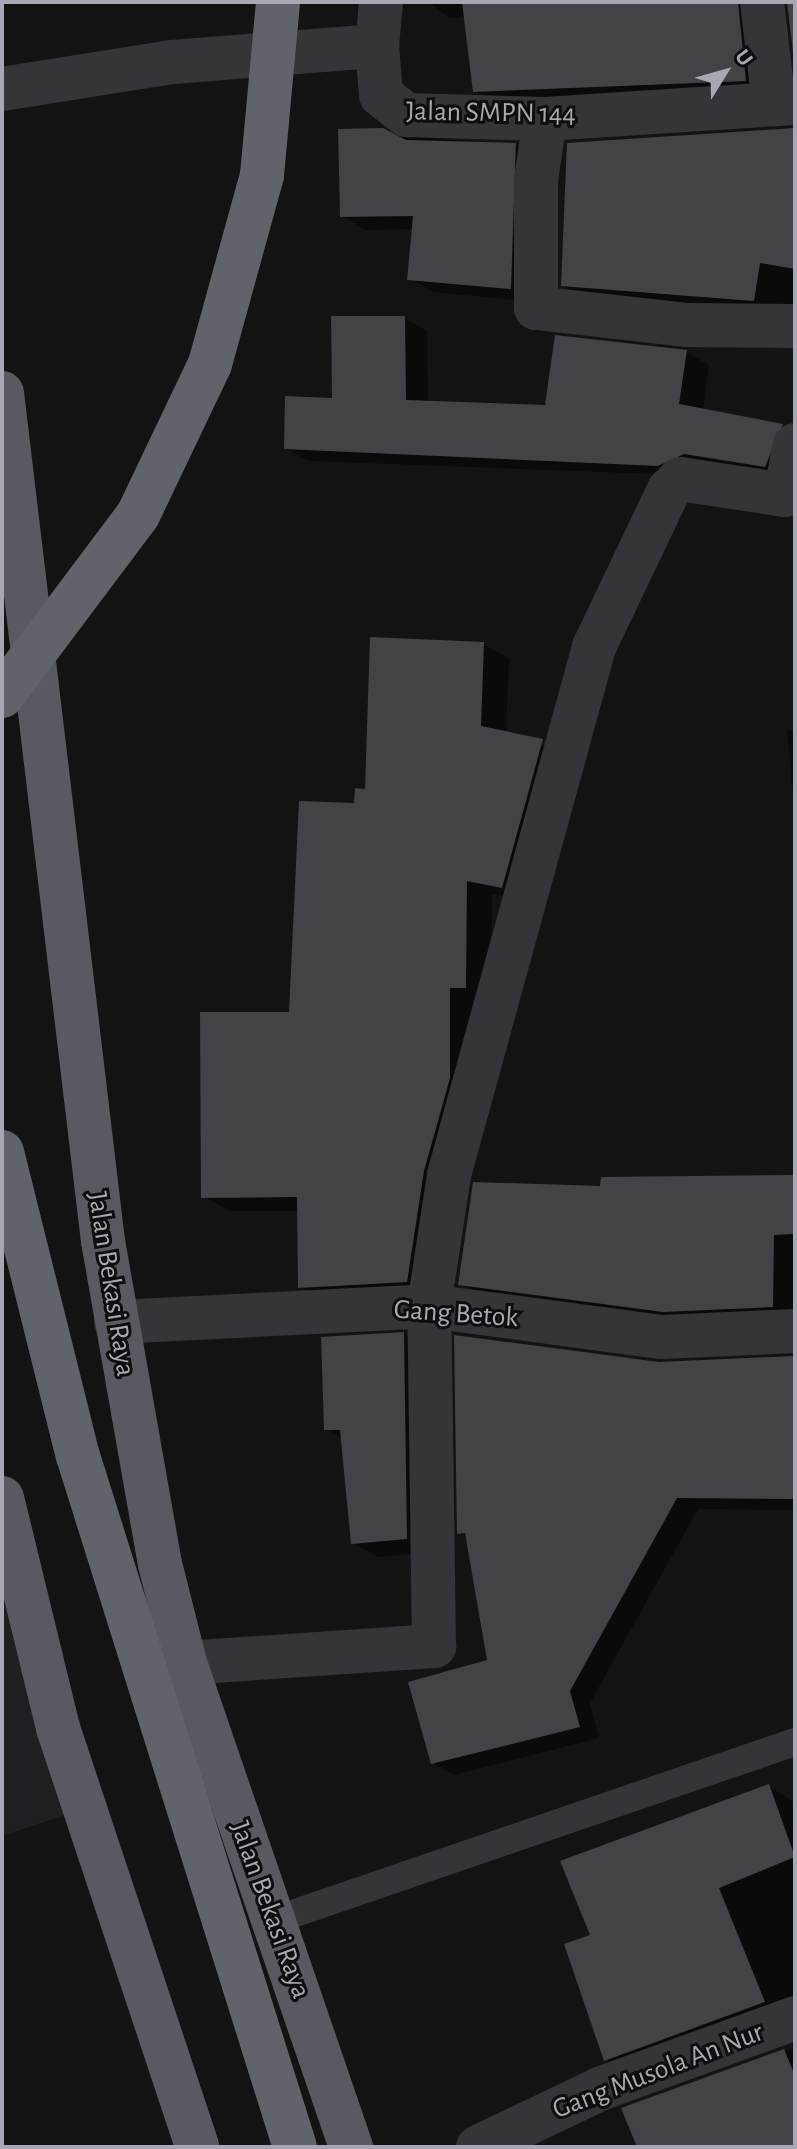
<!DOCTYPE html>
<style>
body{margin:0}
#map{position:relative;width:797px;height:2149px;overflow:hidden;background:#131314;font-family:"Alegreya Sans",sans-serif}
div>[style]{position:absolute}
.built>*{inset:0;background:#1f1f21}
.shadow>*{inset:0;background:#0007}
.building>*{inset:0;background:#424347}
.service>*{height:28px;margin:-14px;padding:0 14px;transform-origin:14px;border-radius:14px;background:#343539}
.minor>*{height:44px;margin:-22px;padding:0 22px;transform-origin:22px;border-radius:22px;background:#343539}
.trunk>*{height:44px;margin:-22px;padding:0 22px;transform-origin:22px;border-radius:22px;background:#595a61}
.motorway>*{height:44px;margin:-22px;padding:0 22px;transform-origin:22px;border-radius:22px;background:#61636a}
span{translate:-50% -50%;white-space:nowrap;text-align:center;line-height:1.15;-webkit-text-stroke:6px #0e0e0f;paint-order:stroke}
.street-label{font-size:28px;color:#a6a9b4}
.frame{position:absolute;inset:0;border:4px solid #a6a9b4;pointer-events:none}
.north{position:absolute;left:685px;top:32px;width:80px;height:80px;-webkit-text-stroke:6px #0e0e0f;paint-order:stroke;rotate:53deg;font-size:22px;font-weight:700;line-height:32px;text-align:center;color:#a6a9b4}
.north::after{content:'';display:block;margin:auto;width:28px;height:36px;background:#a6a9b4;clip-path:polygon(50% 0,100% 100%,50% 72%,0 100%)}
</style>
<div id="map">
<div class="built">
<i style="clip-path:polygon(2px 1467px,102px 1803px,2px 1836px)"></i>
</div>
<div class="shadow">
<i style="clip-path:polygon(428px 2px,763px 2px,767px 92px,496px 103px,475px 91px,466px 17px,450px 18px)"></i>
<i style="clip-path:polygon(795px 130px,795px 313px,585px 297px,563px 285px)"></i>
<i style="clip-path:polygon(340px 131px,516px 145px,540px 159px,535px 302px,433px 292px,409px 278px,413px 229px,366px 230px,342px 216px)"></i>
<i style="clip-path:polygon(404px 318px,427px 331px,428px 403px,547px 407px,686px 352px,709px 365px,703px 410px,795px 433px,788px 479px,309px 461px,286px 448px)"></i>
<i style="clip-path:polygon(483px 644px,509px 658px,506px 733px,568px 756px,528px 901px,492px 894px,491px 1002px,433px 1296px,326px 1301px,300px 1286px,299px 1211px,229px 1211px,203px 1196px,290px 1014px,356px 805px)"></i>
<i style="clip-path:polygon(787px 731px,795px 731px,795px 819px)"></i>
<i style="clip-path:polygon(795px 1177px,795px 1318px,685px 1323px,480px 1295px,460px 1284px,601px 1189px)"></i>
<i style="clip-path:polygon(404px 1334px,428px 1348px,431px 1552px,378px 1557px,353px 1543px,343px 1439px,326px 1429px)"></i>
<i style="clip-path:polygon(795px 1358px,795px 1510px,698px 1509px,590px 1703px,599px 1738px,454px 1775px,433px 1763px,489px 1662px,468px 1537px,459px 1532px)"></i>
<i style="clip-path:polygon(769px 1786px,795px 1803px,795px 2015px,631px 2074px,606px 2059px,593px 1936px)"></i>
<i style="clip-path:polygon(795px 2047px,795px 2147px,639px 2147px,624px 2109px)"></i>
</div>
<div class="building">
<i style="clip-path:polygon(462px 2px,738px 2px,746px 81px,473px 92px)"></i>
<i style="clip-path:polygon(787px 2px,795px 2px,795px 69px)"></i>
<i style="clip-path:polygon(383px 128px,406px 140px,516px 143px,511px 289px,407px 280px,413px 216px,340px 217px,338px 129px)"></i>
<i style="clip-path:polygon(795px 128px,795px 269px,760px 263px,754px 301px,561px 286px,567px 143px)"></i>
<i style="clip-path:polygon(331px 316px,405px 316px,406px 400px,545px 405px,555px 335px,687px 350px,679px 404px,783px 424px,765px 467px,684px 454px,658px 466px,284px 449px,285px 396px,332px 398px)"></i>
<i style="clip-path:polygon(370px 637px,484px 642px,481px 726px,543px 739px,502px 888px,467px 881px,466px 988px,450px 988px,450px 1078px,424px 1171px,407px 1282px,298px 1288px,297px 1197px,201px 1198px,200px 1012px,289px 1012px,299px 801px,354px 803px,355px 788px,365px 789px)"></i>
<i style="clip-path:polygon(795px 1175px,795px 1234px,774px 1235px,773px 1307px,663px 1312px,458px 1285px,473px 1182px,600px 1186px,601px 1177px)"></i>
<i style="clip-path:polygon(404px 1332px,407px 1539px,351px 1544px,340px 1430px,324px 1430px,321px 1337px)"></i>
<i style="clip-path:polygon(454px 1335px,659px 1362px,795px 1356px,795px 1499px,677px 1498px,570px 1691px,580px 1727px,431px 1764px,408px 1682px,487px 1660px,465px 1533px,457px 1534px)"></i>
<i style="clip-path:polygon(769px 1784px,795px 1857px,719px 1888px,765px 2002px,604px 2061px,564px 1944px,590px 1935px,560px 1861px)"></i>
<i style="clip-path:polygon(784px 2049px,795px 2076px,795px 2147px,637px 2147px,621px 2108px)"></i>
</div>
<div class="service">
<i style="left:275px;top:1920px;width:550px;rotate:-18.9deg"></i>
</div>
<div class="minor">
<i style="left:762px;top:2px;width:103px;rotate:83.3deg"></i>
<i style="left:377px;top:46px;width:44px;rotate:-84.8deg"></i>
<i style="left:2px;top:89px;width:172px;rotate:-9deg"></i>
<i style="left:172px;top:62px;width:206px;rotate:-4.5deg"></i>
<i style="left:377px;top:46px;width:49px;rotate:85.3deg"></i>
<i style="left:381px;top:95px;width:33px;rotate:38deg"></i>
<i style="left:407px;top:115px;width:138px;rotate:1.7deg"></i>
<i style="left:545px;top:119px;width:251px;rotate:-3.7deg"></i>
<i style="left:545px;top:119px;width:62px;rotate:98.4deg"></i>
<i style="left:536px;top:180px;width:128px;rotate:90deg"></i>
<i style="left:536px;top:308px;width:153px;rotate:6.4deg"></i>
<i style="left:688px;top:325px;width:107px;rotate:0.5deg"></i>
<i style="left:116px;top:1322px;width:313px;rotate:-2.9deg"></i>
<i style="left:429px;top:1306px;width:235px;rotate:7.6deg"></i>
<i style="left:662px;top:1337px;width:133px;rotate:-2.6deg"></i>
<i style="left:185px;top:1663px;width:250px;rotate:-3.9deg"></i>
<i style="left:434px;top:1646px;width:340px;rotate:-90.8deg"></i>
<i style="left:429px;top:1306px;width:133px;rotate:-81.3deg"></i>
<i style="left:449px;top:1175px;width:548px;rotate:-74.64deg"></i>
<i style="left:594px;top:647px;width:174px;rotate:-64.5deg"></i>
<i style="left:669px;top:490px;width:16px;rotate:-45deg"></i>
<i style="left:680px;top:479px;width:106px;rotate:8.7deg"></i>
<i style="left:785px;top:495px;width:51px;rotate:-78.7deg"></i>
<i style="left:478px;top:2147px;width:137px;rotate:-25.4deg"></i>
<i style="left:602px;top:2088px;width:205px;rotate:-19.9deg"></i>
</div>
<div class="trunk">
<i style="left:2px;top:393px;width:854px;rotate:83.21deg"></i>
<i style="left:103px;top:1241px;width:328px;rotate:80deg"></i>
<i style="left:160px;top:1564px;width:102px;rotate:75.8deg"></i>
<i style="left:185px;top:1663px;width:512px;rotate:71.07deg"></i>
<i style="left:2px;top:1498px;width:237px;rotate:76.3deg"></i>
<i style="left:58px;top:1728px;width:441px;rotate:71.6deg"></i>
</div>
<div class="motorway">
<i style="left:2px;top:696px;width:226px;rotate:-53.1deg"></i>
<i style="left:138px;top:515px;width:167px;rotate:-64.5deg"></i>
<i style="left:210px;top:364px;width:196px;rotate:-74.6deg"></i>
<i style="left:262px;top:175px;width:174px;rotate:-84.7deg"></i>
<i style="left:2px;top:1152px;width:313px;rotate:76deg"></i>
<i style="left:78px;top:1456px;width:724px;rotate:72.57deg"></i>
</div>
<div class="street-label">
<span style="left:491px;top:113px;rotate:1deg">Jalan SMPN 144</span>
<span style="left:111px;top:1284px;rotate:81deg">Jalan Bekasi Raya</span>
<span style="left:456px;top:1314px;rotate:4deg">Gang Betok</span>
<span style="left:270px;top:1910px;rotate:70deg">Jalan Bekasi Raya</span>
<span style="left:658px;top:2071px;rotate:-21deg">Gang Musola An Nur</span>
</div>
<div class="frame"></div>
<div class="north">U</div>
</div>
